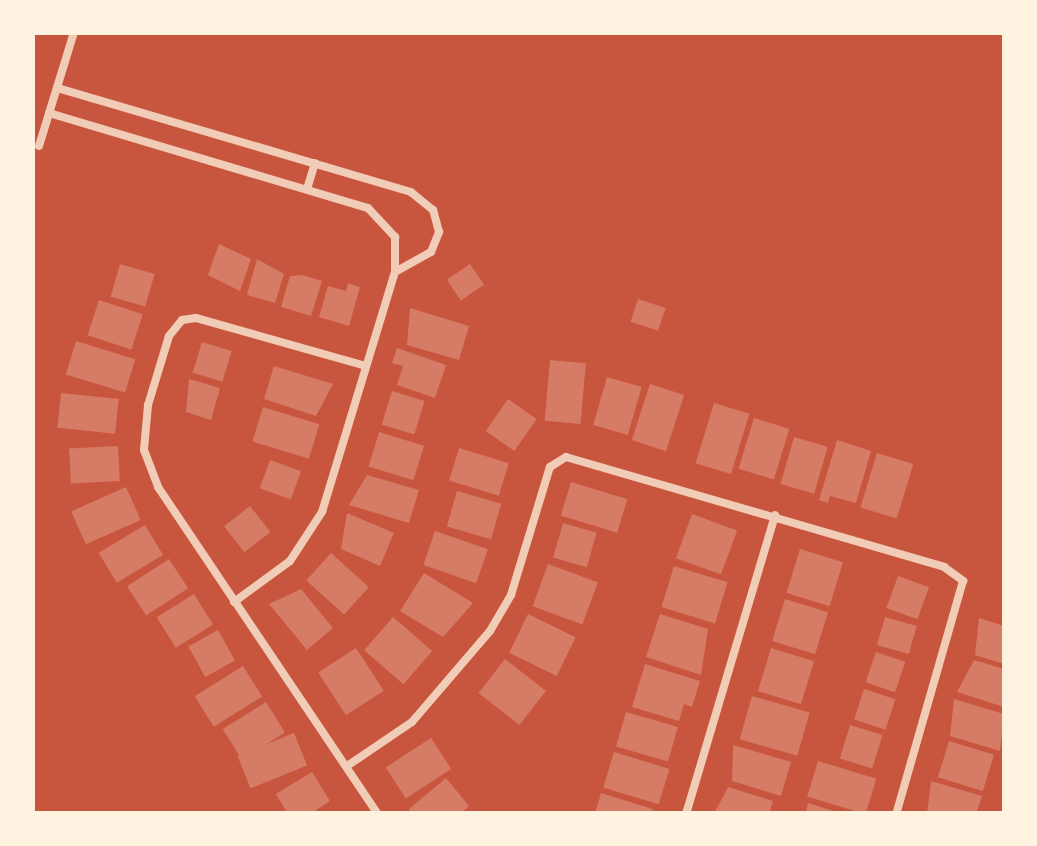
<!DOCTYPE html>
<style>
body{margin:0}
#map{position:relative;width:1037px;height:846px;overflow:hidden;background:#c8553d;font-family:"PT Sans",sans-serif}
div>[style]{position:absolute}
.building>*{inset:0;background:#d67c66;transform-origin:0 0}
.minor>*{height:8px;margin:-4px;padding:0 4px;transform-origin:4px;border-radius:4px;background:#f1ccb7}
span{translate:-50% -50%;white-space:nowrap;text-align:center;line-height:1.15;-webkit-text-stroke:9px #fff3e0;paint-order:stroke}
.frame{position:absolute;inset:0;border:35px solid #fff3e0;pointer-events:none}
</style>
<div id="map">
<div class="building">
<i style="clip-path:polygon(219px 244px,251px 259px,240px 291px,208px 275px)"></i>
<i style="clip-path:polygon(257px 259px,284px 274px,275px 303px,247px 295px)"></i>
<i style="left:120px;top:264px;width:36px;height:34px;rotate:16deg"></i>
<i style="left:470px;top:264px;width:25px;height:28px;rotate:56deg"></i>
<i style="clip-path:polygon(302px 275px,322px 281px,311px 316px,281px 307px,290px 276px)"></i>
<i style="clip-path:polygon(348px 283px,360px 287px,349px 326px,319px 317px,328px 286px,346px 291px)"></i>
<i style="left:638px;top:299px;width:29px;height:24px;rotate:18deg"></i>
<i style="left:99px;top:300px;width:46px;height:37px;rotate:18deg"></i>
<i style="clip-path:polygon(410px 308px,469px 326px,459px 360px,407px 345px)"></i>
<i style="left:76px;top:341px;width:62px;height:35px;rotate:17deg"></i>
<i style="left:202px;top:342px;width:31px;height:32px;rotate:17deg"></i>
<i style="clip-path:polygon(397px 348px,446px 365px,435px 398px,397px 385px,403px 366px,392px 363px)"></i>
<i style="left:550px;top:360px;width:36px;height:61px;rotate:5deg"></i>
<i style="clip-path:polygon(274px 366px,333px 384px,316px 416px,264px 399px)"></i>
<i style="left:607px;top:377px;width:36px;height:50px;rotate:16deg"></i>
<i style="clip-path:polygon(189px 379px,220px 388px,211px 420px,186px 412px)"></i>
<i style="left:650px;top:384px;width:36px;height:59px;rotate:18deg"></i>
<i style="left:392px;top:391px;width:34px;height:35px;rotate:17deg"></i>
<i style="left:61px;top:393px;width:58px;height:35px;rotate:6deg"></i>
<i style="left:508px;top:399px;width:35px;height:39px;rotate:35deg"></i>
<i style="left:714px;top:403px;width:37px;height:63px;rotate:17deg"></i>
<i style="left:263px;top:407px;width:59px;height:36px;rotate:17deg"></i>
<i style="left:754px;top:418px;width:37px;height:53px;rotate:17deg"></i>
<i style="left:379px;top:432px;width:47px;height:36px;rotate:17deg"></i>
<i style="left:794px;top:437px;width:35px;height:49px;rotate:16deg"></i>
<i style="clip-path:polygon(837px 440px,871px 451px,856px 503px,830px 496px,828px 503px,819px 500px)"></i>
<i style="left:118px;top:446px;width:35px;height:49px;rotate:87deg"></i>
<i style="left:459px;top:448px;width:52px;height:34px;rotate:17deg"></i>
<i style="left:877px;top:453px;width:38px;height:57px;rotate:17deg"></i>
<i style="left:270px;top:460px;width:33px;height:30px;rotate:20deg"></i>
<i style="clip-path:polygon(367px 475px,419px 490px,409px 523px,349px 505px)"></i>
<i style="left:571px;top:482px;width:59px;height:35px;rotate:17deg"></i>
<i style="left:126px;top:487px;width:36px;height:60px;rotate:66deg"></i>
<i style="left:457px;top:491px;width:46px;height:37px;rotate:16deg"></i>
<i style="left:250px;top:506px;width:33px;height:33px;rotate:52deg"></i>
<i style="clip-path:polygon(347px 513px,394px 533px,380px 566px,341px 549px)"></i>
<i style="left:692px;top:514px;width:48px;height:47px;rotate:20deg"></i>
<i style="left:563px;top:523px;width:35px;height:36px;rotate:16deg"></i>
<i style="left:145px;top:525px;width:35px;height:54px;rotate:59deg"></i>
<i style="left:435px;top:531px;width:56px;height:36px;rotate:19deg"></i>
<i style="left:800px;top:549px;width:45px;height:46px;rotate:17deg"></i>
<i style="left:331px;top:553px;width:51px;height:37px;rotate:42deg"></i>
<i style="left:169px;top:559px;width:35px;height:50px;rotate:57deg"></i>
<i style="left:548px;top:564px;width:53px;height:45px;rotate:20deg"></i>
<i style="left:674px;top:566px;width:56px;height:43px;rotate:17deg"></i>
<i style="clip-path:polygon(424px 573px,473px 603px,443px 637px,400px 611px)"></i>
<i style="left:898px;top:576px;width:33px;height:34px;rotate:20deg"></i>
<i style="clip-path:polygon(301px 589px,333px 628px,307px 650px,269px 604px)"></i>
<i style="left:194px;top:594px;width:36px;height:44px;rotate:58deg"></i>
<i style="left:785px;top:599px;width:45px;height:44px;rotate:17deg"></i>
<i style="left:528px;top:614px;width:53px;height:43px;rotate:26deg"></i>
<i style="clip-path:polygon(660px 614px,708px 629px,701px 675px,646px 657px)"></i>
<i style="left:393px;top:617px;width:52px;height:44px;rotate:41deg"></i>
<i style="left:885px;top:617px;width:33px;height:29px;rotate:16deg"></i>
<i style="clip-path:polygon(979px 618px,1004px 626px,1004px 664px,975px 655px)"></i>
<i style="left:218px;top:630px;width:35px;height:34px;rotate:61deg"></i>
<i style="left:356px;top:648px;width:51px;height:45px;rotate:57deg"></i>
<i style="left:771px;top:648px;width:45px;height:45px;rotate:17deg"></i>
<i style="left:876px;top:652px;width:31px;height:32px;rotate:19deg"></i>
<i style="left:505px;top:659px;width:52px;height:43px;rotate:38deg"></i>
<i style="clip-path:polygon(974px 660px,1004px 669px,1004px 707px,957px 692px)"></i>
<i style="clip-path:polygon(645px 664px,700px 681px,692px 707px,684px 704px,679px 721px,632px 707px)"></i>
<i style="left:243px;top:666px;width:36px;height:57px;rotate:58deg"></i>
<i style="left:864px;top:689px;width:33px;height:32px;rotate:18deg"></i>
<i style="left:752px;top:696px;width:60px;height:45px;rotate:16deg"></i>
<i style="clip-path:polygon(954px 699px,1004px 714px,1000px 751px,950px 736px)"></i>
<i style="left:266px;top:702px;width:36px;height:51px;rotate:58deg"></i>
<i style="left:626px;top:712px;width:54px;height:36px;rotate:16deg"></i>
<i style="left:850px;top:725px;width:34px;height:35px;rotate:17deg"></i>
<i style="left:294px;top:733px;width:35px;height:61px;rotate:68deg"></i>
<i style="left:431px;top:738px;width:37px;height:54px;rotate:57deg"></i>
<i style="left:949px;top:741px;width:47px;height:38px;rotate:17deg"></i>
<i style="clip-path:polygon(733px 745px,791px 762px,781px 796px,732px 781px)"></i>
<i style="left:614px;top:752px;width:58px;height:37px;rotate:17deg"></i>
<i style="left:818px;top:761px;width:61px;height:37px;rotate:17deg"></i>
<i style="clip-path:polygon(312px 772px,330px 801px,310px 814px,288px 814px,276px 794px)"></i>
<i style="clip-path:polygon(446px 778px,469px 806px,460px 814px,413px 814px,409px 809px)"></i>
<i style="clip-path:polygon(931px 781px,982px 796px,976px 814px,927px 814px)"></i>
<i style="clip-path:polygon(728px 787px,773px 801px,769px 814px,714px 814px)"></i>
<i style="clip-path:polygon(601px 793px,653px 809px,652px 814px,595px 814px)"></i>
<i style="clip-path:polygon(808px 803px,840px 813px,839px 814px,805px 814px)"></i>
</div>
<div class="minor">
<i style="left:49px;top:113px;width:333px;rotate:16.6deg"></i>
<i style="left:368px;top:208px;width:40px;rotate:47deg"></i>
<i style="left:395px;top:237px;width:35px;rotate:90deg"></i>
<i style="left:395px;top:272px;width:41px;rotate:-29.1deg"></i>
<i style="left:431px;top:252px;width:22px;rotate:-68deg"></i>
<i style="left:439px;top:232px;width:23px;rotate:-105deg"></i>
<i style="left:433px;top:210px;width:28px;rotate:-141deg"></i>
<i style="left:411px;top:192px;width:369px;rotate:-163.6deg"></i>
<i style="left:39px;top:146px;width:119px;rotate:-72.9deg"></i>
<i style="left:307px;top:189px;width:27px;rotate:-73deg"></i>
<i style="left:366px;top:366px;width:177px;rotate:-164.2deg"></i>
<i style="left:196px;top:318px;width:14px;rotate:172deg"></i>
<i style="left:182px;top:320px;width:21px;rotate:129deg"></i>
<i style="left:169px;top:336px;width:72px;rotate:106.9deg"></i>
<i style="left:148px;top:405px;width:45px;rotate:95.1deg"></i>
<i style="left:144px;top:450px;width:40px;rotate:69deg"></i>
<i style="left:158px;top:487px;width:394px;rotate:56.1deg"></i>
<i style="left:234px;top:602px;width:69px;rotate:-36.2deg"></i>
<i style="left:290px;top:561px;width:59px;rotate:-56.9deg"></i>
<i style="left:322px;top:512px;width:251px;rotate:-73.1deg"></i>
<i style="left:347px;top:766px;width:78px;rotate:-34.1deg"></i>
<i style="left:412px;top:722px;width:120px;rotate:-49.4deg"></i>
<i style="left:490px;top:631px;width:42px;rotate:-59.7deg"></i>
<i style="left:511px;top:595px;width:134px;rotate:-73.1deg"></i>
<i style="left:550px;top:467px;width:19px;rotate:-32deg"></i>
<i style="left:566px;top:457px;width:394px;rotate:16.2deg"></i>
<i style="left:944px;top:567px;width:24px;rotate:36deg"></i>
<i style="left:963px;top:581px;width:242px;rotate:106deg"></i>
<i style="left:686px;top:814px;width:312px;rotate:-73.4deg"></i>
</div>
<div class="frame"></div>
</div>
